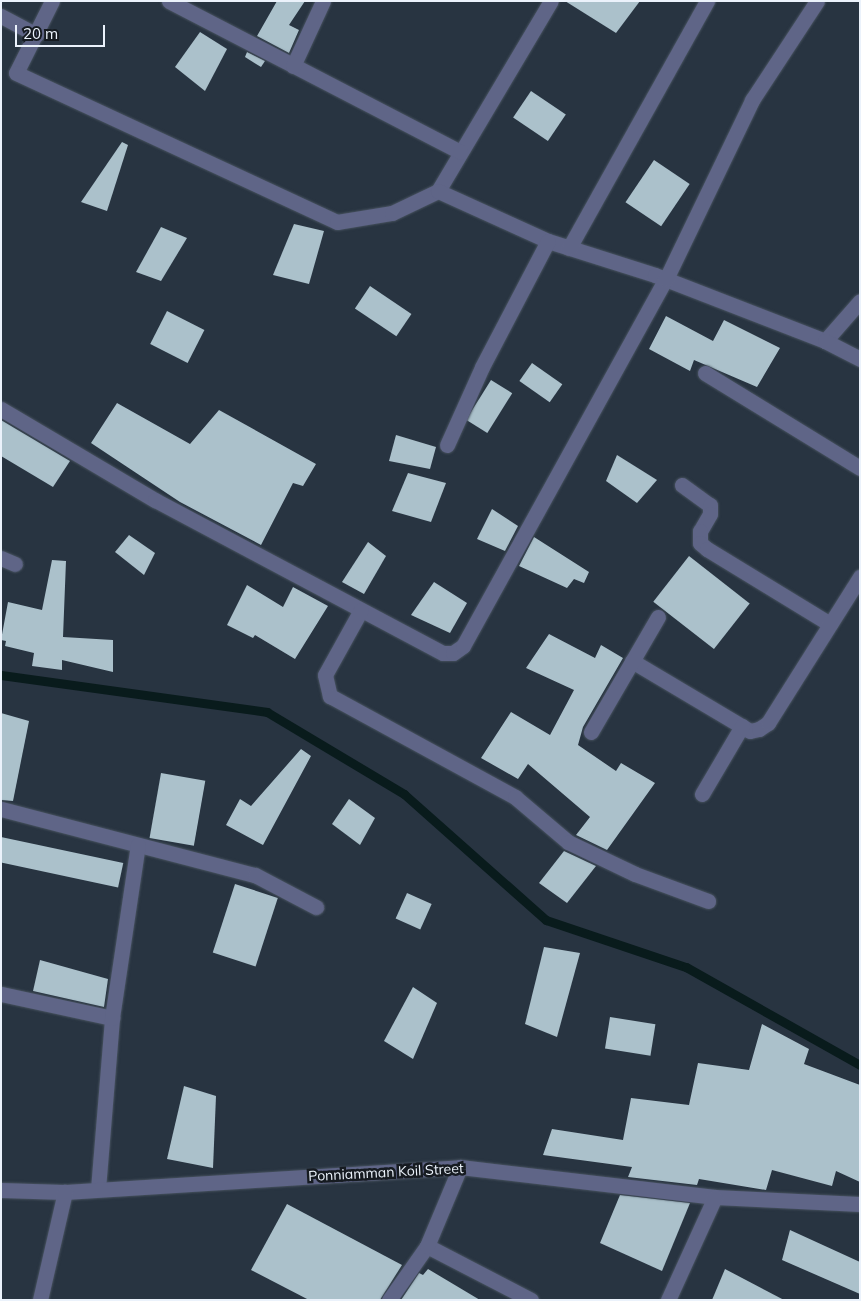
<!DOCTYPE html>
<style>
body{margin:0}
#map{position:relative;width:861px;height:1301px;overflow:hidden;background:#283441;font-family:Mulish,sans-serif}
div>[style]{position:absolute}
.stream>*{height:9px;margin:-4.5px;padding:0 4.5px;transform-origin:4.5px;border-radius:4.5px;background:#091b1c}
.building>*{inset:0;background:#abc1cb;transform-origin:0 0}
.roads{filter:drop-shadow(0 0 1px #47525f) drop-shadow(0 0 1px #47525f)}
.minor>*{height:15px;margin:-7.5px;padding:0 7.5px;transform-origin:7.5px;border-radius:7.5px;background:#5f6587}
span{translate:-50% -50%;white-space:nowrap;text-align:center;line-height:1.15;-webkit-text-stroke:5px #161b21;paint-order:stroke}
.street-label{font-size:14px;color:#ebf2fb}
.frame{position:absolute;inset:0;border:2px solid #ebf2fb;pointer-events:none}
.scale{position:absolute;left:15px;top:25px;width:90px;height:22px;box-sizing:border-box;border:2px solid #ebf2fb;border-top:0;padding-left:6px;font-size:15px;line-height:18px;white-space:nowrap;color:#ebf2fb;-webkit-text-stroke:4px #161b21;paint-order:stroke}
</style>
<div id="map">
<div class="stream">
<i style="left:1px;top:675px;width:269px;rotate:7.9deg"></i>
<i style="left:267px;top:712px;width:160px;rotate:30.9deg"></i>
<i style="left:404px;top:794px;width:190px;rotate:41.6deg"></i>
<i style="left:546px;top:920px;width:148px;rotate:18.6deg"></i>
<i style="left:686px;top:967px;width:200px;rotate:29.4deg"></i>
</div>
<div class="building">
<i style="clip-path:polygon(277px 1px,305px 1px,289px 25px,299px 30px,289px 53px,257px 36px)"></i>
<i style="clip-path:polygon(565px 1px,640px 1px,616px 33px)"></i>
<i style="clip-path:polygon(200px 32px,227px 49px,205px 91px,175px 67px)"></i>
<i style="clip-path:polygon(247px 52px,265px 61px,261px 67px,245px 57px)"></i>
<i style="left:531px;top:91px;width:42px;height:32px;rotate:34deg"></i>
<i style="clip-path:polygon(122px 142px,128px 145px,107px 211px,81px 202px)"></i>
<i style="left:654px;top:160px;width:43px;height:51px;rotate:34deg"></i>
<i style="clip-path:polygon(294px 224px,324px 231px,309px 284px,273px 275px)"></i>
<i style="clip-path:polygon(161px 227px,187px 238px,161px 281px,136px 272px)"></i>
<i style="left:370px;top:286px;width:50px;height:27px;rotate:34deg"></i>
<i style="left:167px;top:311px;width:42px;height:37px;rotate:27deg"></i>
<i style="clip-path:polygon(666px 316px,713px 341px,724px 320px,780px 348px,757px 387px,694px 360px,690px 371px,649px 349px)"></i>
<i style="left:532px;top:363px;width:37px;height:22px;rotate:35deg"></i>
<i style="left:491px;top:380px;width:25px;height:47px;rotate:32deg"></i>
<i style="clip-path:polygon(117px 403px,190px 444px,219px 410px,316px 464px,303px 486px,293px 483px,261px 545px,180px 502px,91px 443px)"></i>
<i style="clip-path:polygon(1px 420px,70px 461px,53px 487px,1px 456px)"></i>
<i style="clip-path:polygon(396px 435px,436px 447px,430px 469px,389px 461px)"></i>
<i style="clip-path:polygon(617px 455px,657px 480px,637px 503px,606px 481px)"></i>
<i style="clip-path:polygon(408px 473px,446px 483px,431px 522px,392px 511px)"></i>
<i style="clip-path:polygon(492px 509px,518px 526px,505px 551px,477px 539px)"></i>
<i style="clip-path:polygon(129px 535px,155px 553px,144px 575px,115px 552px)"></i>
<i style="clip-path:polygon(534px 537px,589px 572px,584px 583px,574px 579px,567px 588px,519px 566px)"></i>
<i style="clip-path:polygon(368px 542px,386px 556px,364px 594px,342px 582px)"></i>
<i style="left:689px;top:556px;width:77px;height:58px;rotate:38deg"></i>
<i style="clip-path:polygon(52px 560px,66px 561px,63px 637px,113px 640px,113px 672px,62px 660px,62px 670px,32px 666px,34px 653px,5px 646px,6px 641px,1px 640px,8px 602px,42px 610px)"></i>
<i style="clip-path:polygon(434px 582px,467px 603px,450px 633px,411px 615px)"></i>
<i style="clip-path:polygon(247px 585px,283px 607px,293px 587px,328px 606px,295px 659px,255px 635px,253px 638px,227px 625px)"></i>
<i style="clip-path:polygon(549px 634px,595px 658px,601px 645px,623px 658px,583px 727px,578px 745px,616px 771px,621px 763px,655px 783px,607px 850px,576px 835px,590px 817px,528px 764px,518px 779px,481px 758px,511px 712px,550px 735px,574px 690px,526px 668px)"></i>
<i style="clip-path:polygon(1px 713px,29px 721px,13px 801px,1px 800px)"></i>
<i style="clip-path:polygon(301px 749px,311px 756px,263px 845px,226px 825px,240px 799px,251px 806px)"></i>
<i style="left:161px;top:773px;width:45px;height:66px;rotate:10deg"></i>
<i style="clip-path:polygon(349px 799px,375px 818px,360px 845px,332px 824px)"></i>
<i style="left:1px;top:837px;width:125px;height:25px;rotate:12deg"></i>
<i style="clip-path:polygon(564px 851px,596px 866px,567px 903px,539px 883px)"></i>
<i style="left:235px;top:884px;width:45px;height:72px;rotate:18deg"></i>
<i style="left:407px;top:893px;width:27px;height:28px;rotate:24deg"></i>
<i style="clip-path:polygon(544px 947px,580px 953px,557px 1037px,525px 1024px)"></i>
<i style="clip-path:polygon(40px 960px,108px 979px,104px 1007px,33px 991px)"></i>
<i style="clip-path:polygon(413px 987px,437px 1003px,413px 1059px,384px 1041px)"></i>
<i style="left:610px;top:1017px;width:46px;height:32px;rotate:9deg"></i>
<i style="clip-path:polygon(762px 1024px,809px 1049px,804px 1064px,860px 1085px,860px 1182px,836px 1171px,832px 1186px,772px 1170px,766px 1190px,699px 1179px,697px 1185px,628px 1177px,632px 1167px,543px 1155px,552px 1129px,623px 1140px,631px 1098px,689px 1105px,698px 1063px,749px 1070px)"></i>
<i style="clip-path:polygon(184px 1086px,216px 1096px,213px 1168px,167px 1159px)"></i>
<i style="clip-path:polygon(620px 1195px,690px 1203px,662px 1271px,600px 1243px)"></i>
<i style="clip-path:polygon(287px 1204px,402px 1265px,380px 1300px,309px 1300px,251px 1270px)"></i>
<i style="clip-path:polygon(790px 1230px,860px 1262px,860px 1294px,782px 1260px)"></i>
<i style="clip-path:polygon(428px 1269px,480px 1300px,401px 1300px,419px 1273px,423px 1275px)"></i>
<i style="clip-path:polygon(725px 1269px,784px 1300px,712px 1300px)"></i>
</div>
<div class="roads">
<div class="minor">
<i style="left:52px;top:1px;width:80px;rotate:116.6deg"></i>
<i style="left:16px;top:73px;width:354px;rotate:24.9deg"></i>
<i style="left:337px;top:222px;width:56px;rotate:-9.3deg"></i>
<i style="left:392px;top:213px;width:51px;rotate:-25.6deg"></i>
<i style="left:438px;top:191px;width:221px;rotate:-59.3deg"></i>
<i style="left:169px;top:1px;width:328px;rotate:27.4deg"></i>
<i style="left:1px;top:16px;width:40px;rotate:28deg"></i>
<i style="left:293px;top:66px;width:72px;rotate:-65.2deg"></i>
<i style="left:438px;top:191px;width:121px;rotate:24.4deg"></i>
<i style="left:548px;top:241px;width:112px;rotate:17.6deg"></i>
<i style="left:655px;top:275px;width:182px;rotate:21.2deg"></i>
<i style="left:825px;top:341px;width:53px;rotate:-48.8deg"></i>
<i style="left:569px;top:248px;width:283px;rotate:-60.8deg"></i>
<i style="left:825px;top:341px;width:39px;rotate:27deg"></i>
<i style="left:705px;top:373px;width:182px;rotate:31.5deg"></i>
<i style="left:1px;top:409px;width:179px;rotate:30.6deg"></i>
<i style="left:155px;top:500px;width:326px;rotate:28deg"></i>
<i style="left:443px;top:653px;width:10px"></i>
<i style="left:453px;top:653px;width:12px;rotate:-35deg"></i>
<i style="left:463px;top:646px;width:419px;rotate:-61.1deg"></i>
<i style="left:666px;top:279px;width:199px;rotate:-64.3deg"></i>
<i style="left:752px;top:100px;width:118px;rotate:-56.7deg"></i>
<i style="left:447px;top:445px;width:85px;rotate:-65.8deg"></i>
<i style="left:482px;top:367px;width:142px;rotate:-62.4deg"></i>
<i style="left:682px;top:485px;width:34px;rotate:36deg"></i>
<i style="left:710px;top:505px;width:9px;rotate:90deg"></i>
<i style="left:710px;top:514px;width:20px;rotate:120deg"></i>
<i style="left:700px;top:531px;width:12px;rotate:90deg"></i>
<i style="left:700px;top:543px;width:9px;rotate:41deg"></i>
<i style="left:707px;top:549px;width:144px;rotate:31.4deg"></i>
<i style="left:1px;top:558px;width:15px;rotate:23deg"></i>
<i style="left:361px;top:610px;width:74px;rotate:119deg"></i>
<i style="left:325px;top:675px;width:22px;rotate:77deg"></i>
<i style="left:330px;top:696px;width:211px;rotate:28.6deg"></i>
<i style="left:515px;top:797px;width:70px;rotate:40.3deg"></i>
<i style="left:568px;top:842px;width:74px;rotate:25.5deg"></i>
<i style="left:635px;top:874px;width:78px;rotate:20.3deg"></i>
<i style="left:632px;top:661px;width:137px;rotate:30.7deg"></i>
<i style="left:750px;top:731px;width:9px;rotate:-13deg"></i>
<i style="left:759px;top:729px;width:11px;rotate:-34deg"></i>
<i style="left:768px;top:723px;width:173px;rotate:-57.8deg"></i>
<i style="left:591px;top:732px;width:133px;rotate:-59.8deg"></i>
<i style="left:702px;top:794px;width:79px;rotate:-59.5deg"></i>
<i style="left:1px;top:809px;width:262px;rotate:14.6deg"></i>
<i style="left:255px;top:875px;width:69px;rotate:27.7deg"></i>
<i style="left:1px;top:994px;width:114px;rotate:12.2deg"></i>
<i style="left:98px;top:1189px;width:172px;rotate:-85.3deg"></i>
<i style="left:112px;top:1018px;width:175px;rotate:-81.5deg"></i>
<i style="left:1px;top:1190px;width:64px;rotate:1.8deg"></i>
<i style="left:65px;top:1192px;width:396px;rotate:-3.6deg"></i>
<i style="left:460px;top:1167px;width:257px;rotate:6.7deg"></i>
<i style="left:715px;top:1197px;width:145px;rotate:2.8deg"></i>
<i style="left:427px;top:1246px;width:117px;rotate:27.4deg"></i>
<i style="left:40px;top:1300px;width:111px;rotate:-77deg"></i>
<i style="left:389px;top:1300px;width:66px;rotate:-54.9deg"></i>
<i style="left:427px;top:1246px;width:86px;rotate:-67.3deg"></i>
<i style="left:668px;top:1300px;width:113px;rotate:-65.5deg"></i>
</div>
</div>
<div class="street-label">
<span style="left:386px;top:1172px;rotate:-3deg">Ponniamman Koil Street</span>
</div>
<div class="frame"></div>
<div class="scale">20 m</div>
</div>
